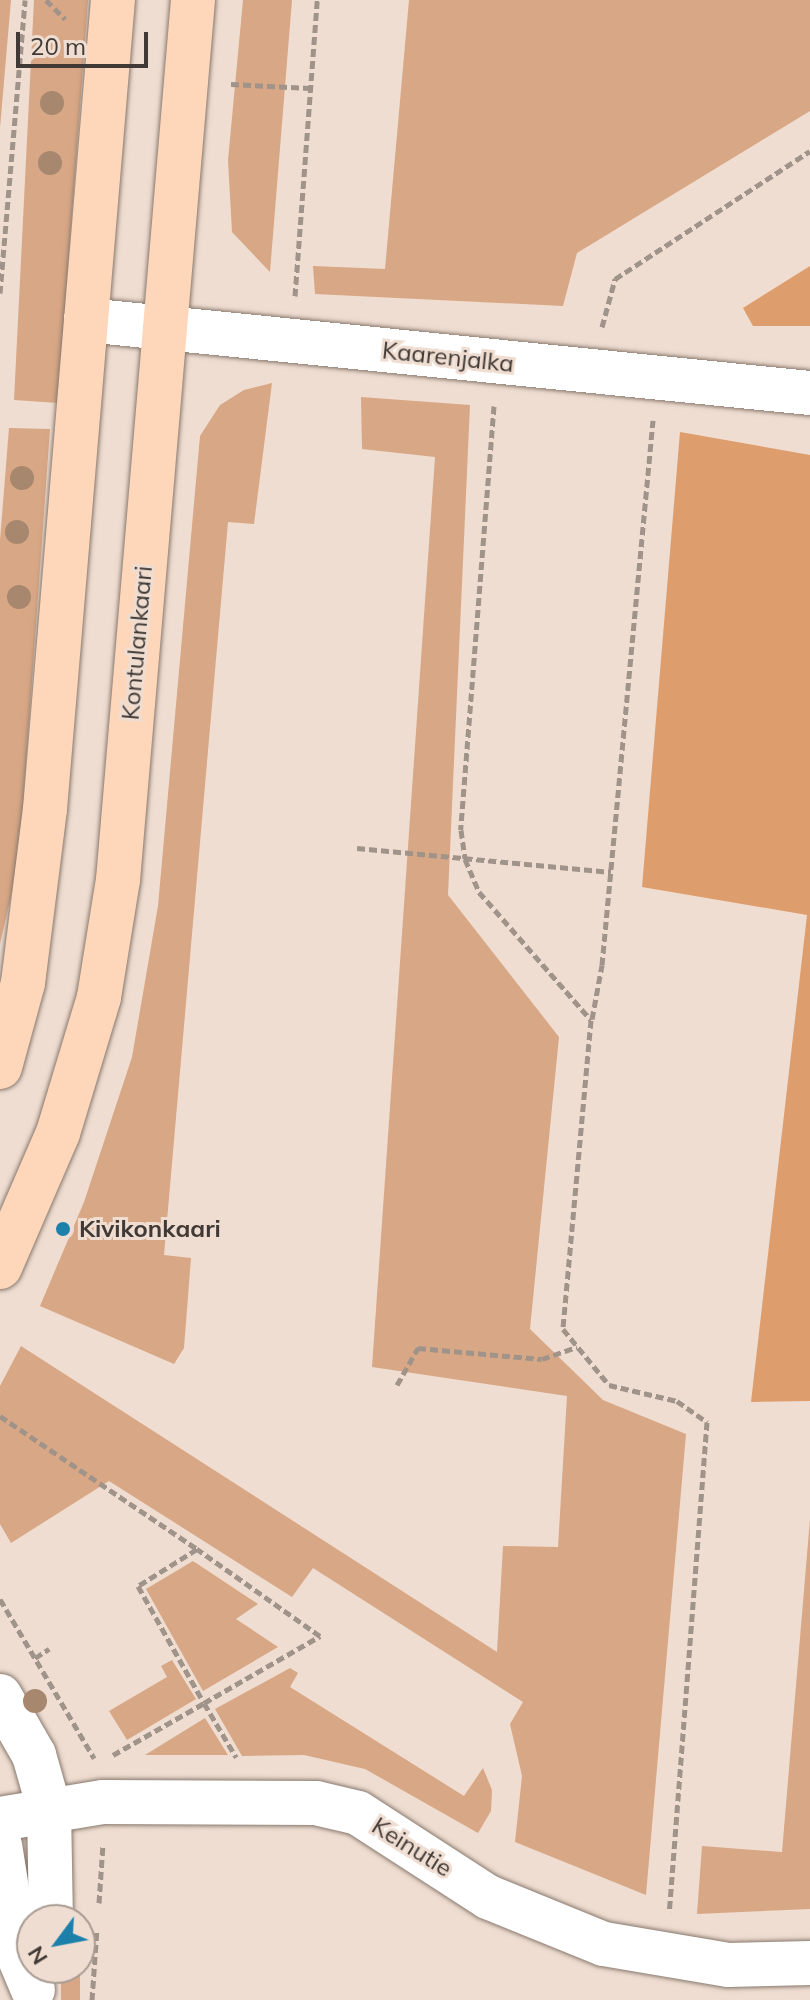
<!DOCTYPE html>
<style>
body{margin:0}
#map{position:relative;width:810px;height:2000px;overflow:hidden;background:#efddd1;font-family:Mulish,sans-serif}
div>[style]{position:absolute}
.green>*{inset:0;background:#d8a785;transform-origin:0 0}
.forest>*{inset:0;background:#de9d6c}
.path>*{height:5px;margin-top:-2.5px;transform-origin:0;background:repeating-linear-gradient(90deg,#a0938a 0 8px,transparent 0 12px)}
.roads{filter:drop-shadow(0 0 2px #88796e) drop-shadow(0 0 2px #88796e)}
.minor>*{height:44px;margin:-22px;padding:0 22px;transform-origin:22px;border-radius:22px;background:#fff}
.major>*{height:44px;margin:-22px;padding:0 22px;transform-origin:22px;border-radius:22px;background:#fed6ba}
.trees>*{width:24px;height:24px;margin:-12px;border-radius:50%;background:#a7876e}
.dots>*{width:22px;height:22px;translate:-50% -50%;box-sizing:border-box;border:4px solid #efddd1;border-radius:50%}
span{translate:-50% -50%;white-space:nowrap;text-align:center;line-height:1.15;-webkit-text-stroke:6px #efddd1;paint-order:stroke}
.street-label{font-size:24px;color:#403935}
.poi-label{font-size:24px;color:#403935;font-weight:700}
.left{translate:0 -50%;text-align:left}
.north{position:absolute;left:16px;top:1904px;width:80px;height:80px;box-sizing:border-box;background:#efddd1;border:2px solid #a99b93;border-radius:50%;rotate:238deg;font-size:22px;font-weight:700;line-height:32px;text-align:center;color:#403935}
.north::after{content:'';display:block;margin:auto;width:28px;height:36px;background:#1d80ab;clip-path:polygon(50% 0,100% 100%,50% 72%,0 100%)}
.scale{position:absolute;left:16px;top:32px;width:132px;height:36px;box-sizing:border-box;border:4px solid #403935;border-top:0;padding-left:10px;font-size:24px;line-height:28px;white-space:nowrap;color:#403935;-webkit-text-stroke:6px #efddd1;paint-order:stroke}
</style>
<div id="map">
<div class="green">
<i style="clip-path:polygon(0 0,11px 0,0 128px)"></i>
<i style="clip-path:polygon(34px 0,88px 0,58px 403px,14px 400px)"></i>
<i style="clip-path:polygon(243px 0,292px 0,270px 272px,232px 232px,228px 160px)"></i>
<i style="clip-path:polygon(409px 0,810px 0,810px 111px,577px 253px,563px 306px,315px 294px,313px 266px,385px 269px)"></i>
<i style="clip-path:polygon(272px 383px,254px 524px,228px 522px,164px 1255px,191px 1258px,184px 1348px,174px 1364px,40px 1306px,84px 1202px,132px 1057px,158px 906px,200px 436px,220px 405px,244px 390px)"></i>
<i style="clip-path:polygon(361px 397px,470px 405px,448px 895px,559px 1037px,530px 1329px,603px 1400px,686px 1434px,646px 1895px,515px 1842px,522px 1776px,510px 1724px,523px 1702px,313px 1568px,292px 1597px,109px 1481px,11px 1543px,0 1524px,0 1386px,21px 1346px,497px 1652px,503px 1546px,558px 1547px,567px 1396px,372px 1367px,435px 457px,362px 449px)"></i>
<i style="clip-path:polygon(9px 428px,50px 429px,19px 861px,0 944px,0 540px)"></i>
<i style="clip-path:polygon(810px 1519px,810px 1909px,697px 1914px,702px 1846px,782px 1852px)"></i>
<i style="clip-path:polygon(193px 1561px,258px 1604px,236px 1619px,278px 1647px,203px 1691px,146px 1589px)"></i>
<i style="clip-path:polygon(172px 1660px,196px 1699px,127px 1740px,109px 1711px,167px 1677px,161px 1666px)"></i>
<i style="clip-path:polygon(290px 1668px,298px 1673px,290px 1687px,464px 1796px,483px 1768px,492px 1790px,491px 1811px,478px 1833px,365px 1769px,304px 1755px,242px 1756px,215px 1709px)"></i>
<i style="clip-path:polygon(205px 1718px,228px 1755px,145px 1755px)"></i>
<i style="left:61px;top:1968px;width:19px;height:32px"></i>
</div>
<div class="forest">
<i style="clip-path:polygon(810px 266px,810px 326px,753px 326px,743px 308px)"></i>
<i style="clip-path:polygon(680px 432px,810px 455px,810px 1401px,751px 1402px,807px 915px,642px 887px)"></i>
</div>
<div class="path">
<i style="left:46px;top:0;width:27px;rotate:45deg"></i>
<i style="left:231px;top:84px;width:79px;rotate:2.9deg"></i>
<i style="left:0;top:293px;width:294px;rotate:-85.1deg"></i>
<i style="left:295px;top:296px;width:297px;rotate:-85.7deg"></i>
<i style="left:602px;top:327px;width:50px;rotate:-74.8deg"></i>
<i style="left:615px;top:279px;width:233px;rotate:-33.3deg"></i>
<i style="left:494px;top:406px;width:425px;rotate:94.5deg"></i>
<i style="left:461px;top:830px;width:29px;rotate:82deg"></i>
<i style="left:465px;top:859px;width:36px;rotate:67deg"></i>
<i style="left:479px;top:892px;width:170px;rotate:48.8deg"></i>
<i style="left:591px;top:1020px;width:310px;rotate:95.2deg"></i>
<i style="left:563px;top:1329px;width:72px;rotate:50.6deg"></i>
<i style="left:609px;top:1385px;width:70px;rotate:13.2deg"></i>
<i style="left:677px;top:1401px;width:37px;rotate:35deg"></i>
<i style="left:707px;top:1422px;width:492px;rotate:94.4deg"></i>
<i style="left:357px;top:848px;width:255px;rotate:5.4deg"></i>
<i style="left:592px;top:1019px;width:55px;rotate:-79.5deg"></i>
<i style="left:602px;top:965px;width:547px;rotate:-84.65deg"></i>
<i style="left:397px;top:1385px;width:43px;rotate:-60.4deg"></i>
<i style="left:418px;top:1348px;width:124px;rotate:5.1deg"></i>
<i style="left:542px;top:1359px;width:37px;rotate:-19deg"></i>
<i style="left:0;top:1416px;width:238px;rotate:34deg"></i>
<i style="left:0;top:1599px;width:185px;rotate:59.4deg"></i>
<i style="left:35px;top:1658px;width:17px;rotate:-33deg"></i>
<i style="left:113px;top:1755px;width:105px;rotate:-29.7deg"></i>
<i style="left:204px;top:1703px;width:134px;rotate:-30deg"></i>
<i style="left:320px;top:1636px;width:151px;rotate:-144.7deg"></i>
<i style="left:197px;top:1549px;width:70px;rotate:147.9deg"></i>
<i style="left:138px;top:1586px;width:134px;rotate:60.6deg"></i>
<i style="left:204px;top:1703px;width:63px;rotate:59.3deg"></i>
<i style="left:99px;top:1903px;width:58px;rotate:-86.1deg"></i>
<i style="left:92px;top:2000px;width:71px;rotate:-86deg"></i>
</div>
<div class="roads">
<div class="minor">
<i style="left:86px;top:320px;width:728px;rotate:5.76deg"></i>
<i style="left:0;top:1696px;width:68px;rotate:60deg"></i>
<i style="left:34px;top:1755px;width:55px;rotate:74.2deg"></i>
<i style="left:49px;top:1808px;width:112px;rotate:89deg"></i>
<i style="left:0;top:1819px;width:104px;rotate:-9.4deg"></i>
<i style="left:103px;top:1802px;width:213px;rotate:0.3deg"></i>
<i style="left:316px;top:1803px;width:43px;rotate:13.4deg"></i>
<i style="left:358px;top:1813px;width:155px;rotate:32.9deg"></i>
<i style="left:488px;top:1897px;width:125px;rotate:22.1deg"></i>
<i style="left:604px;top:1944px;width:126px;rotate:9.6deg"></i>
<i style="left:728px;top:1965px;width:82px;rotate:-1.4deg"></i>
<i style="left:0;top:1845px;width:108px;rotate:81deg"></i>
<i style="left:17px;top:1952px;width:41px;rotate:67.2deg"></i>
</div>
<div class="major">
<i style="left:0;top:1067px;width:87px;rotate:-74.7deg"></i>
<i style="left:23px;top:983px;width:175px;rotate:-82.8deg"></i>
<i style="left:45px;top:809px;width:812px;rotate:-85.2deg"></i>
<i style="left:0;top:1267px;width:146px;rotate:-66.6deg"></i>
<i style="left:58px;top:1133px;width:142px;rotate:-73.2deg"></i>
<i style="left:99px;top:997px;width:119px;rotate:-80.8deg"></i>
<i style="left:118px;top:880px;width:883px;rotate:-85.13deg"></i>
</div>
</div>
<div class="trees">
<i style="left:52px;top:103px"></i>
<i style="left:50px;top:163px"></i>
<i style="left:22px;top:478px"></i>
<i style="left:17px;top:532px"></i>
<i style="left:19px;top:597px"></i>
<i style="left:35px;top:1701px"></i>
</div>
<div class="dots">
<i style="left:63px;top:1229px;background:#1d80ab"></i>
</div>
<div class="street-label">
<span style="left:448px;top:357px;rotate:6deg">Kaarenjalka</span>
<span style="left:137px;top:643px;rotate:-85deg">Kontulankaari</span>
<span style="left:412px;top:1847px;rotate:32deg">Keinutie</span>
</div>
<div class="poi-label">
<span class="left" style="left:79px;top:1229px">Kivikonkaari</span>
</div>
<div class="north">N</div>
<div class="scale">20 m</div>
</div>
